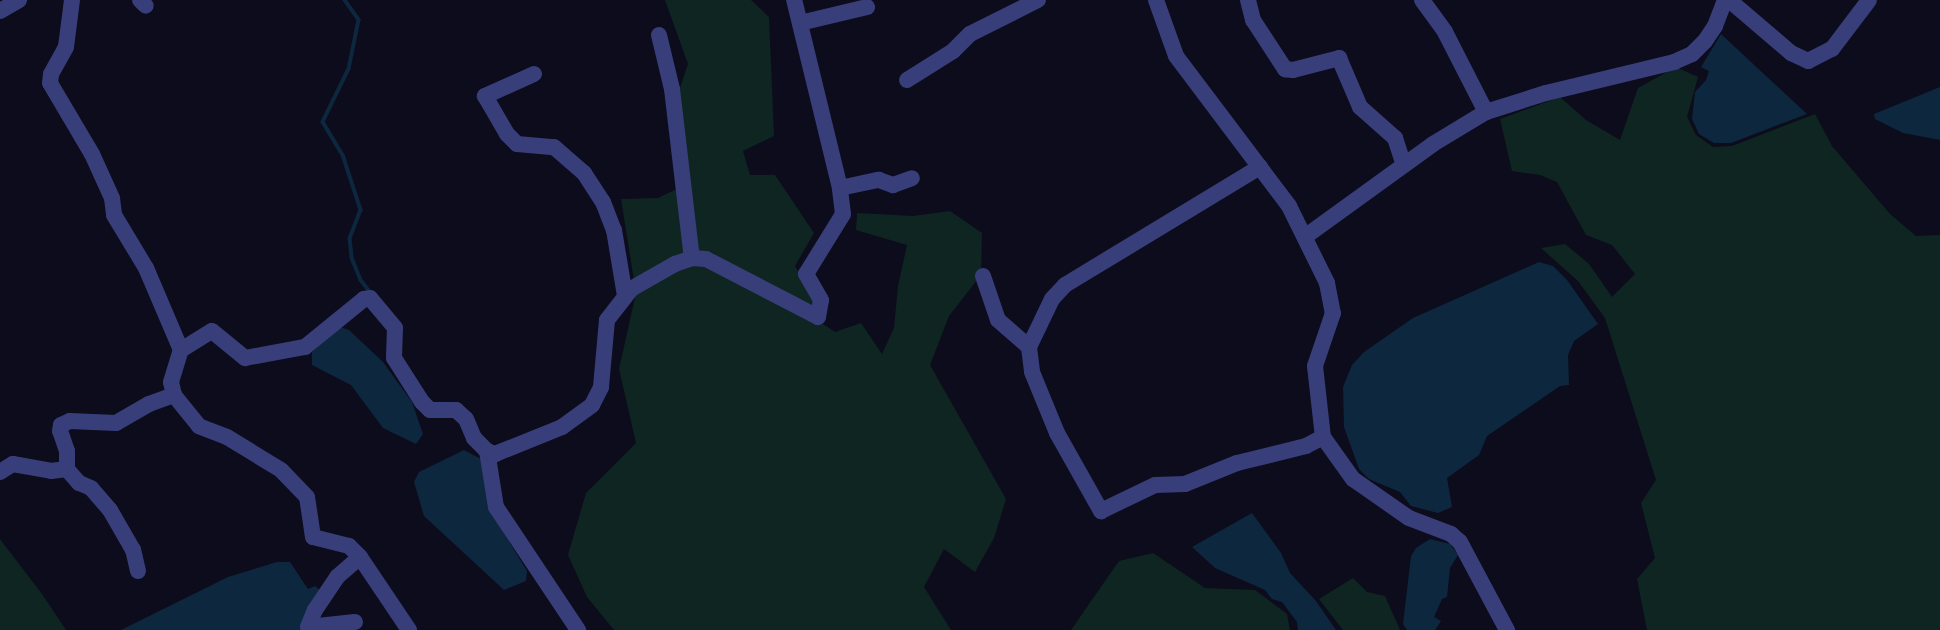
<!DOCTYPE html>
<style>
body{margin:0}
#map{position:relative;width:1940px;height:630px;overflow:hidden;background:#0c0c1c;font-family:"Roboto Condensed",sans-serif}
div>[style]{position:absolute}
.green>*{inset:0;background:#0f2521}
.water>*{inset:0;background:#0d273f}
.stream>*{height:3.5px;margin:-1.75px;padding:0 1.75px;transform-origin:1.75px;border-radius:1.75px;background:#0d273f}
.minor>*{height:16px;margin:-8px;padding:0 8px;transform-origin:8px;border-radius:8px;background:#383e7a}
span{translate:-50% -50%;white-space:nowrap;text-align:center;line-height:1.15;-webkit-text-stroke:5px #0c0c1c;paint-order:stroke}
</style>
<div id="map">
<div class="green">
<i style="clip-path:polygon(665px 0,751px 0,769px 17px,774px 136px,743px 151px,750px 175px,775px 175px,814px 233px,795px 266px,814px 298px,820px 322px,835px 332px,861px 323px,882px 354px,894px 328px,898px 286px,907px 245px,856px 230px,857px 213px,913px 216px,950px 211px,982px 233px,981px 275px,949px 316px,930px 365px,1006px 499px,994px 538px,975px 572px,944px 549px,924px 587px,951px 630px,614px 630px,587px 597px,568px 555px,586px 493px,636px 443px,619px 369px,636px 293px,621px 199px,658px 198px,689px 183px,677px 97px,688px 64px)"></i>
<i style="clip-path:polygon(1676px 67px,1698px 77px,1687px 117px,1696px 135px,1713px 147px,1732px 146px,1815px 114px,1832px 146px,1890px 214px,1916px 236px,1940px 235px,1940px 630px,1647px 630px,1637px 579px,1655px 558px,1641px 503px,1656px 480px,1605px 318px,1578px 281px,1541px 248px,1565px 244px,1589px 264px,1612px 297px,1635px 274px,1612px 245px,1586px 235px,1557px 182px,1540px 175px,1512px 171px,1500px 119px,1560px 97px,1586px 120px,1620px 140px,1638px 88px)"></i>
<i style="clip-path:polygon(0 539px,42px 594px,66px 630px,0 630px)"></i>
<i style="clip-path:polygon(1153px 553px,1205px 588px,1255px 590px,1287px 614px,1290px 630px,1071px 630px,1119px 561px)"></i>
<i style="clip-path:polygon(1353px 578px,1367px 592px,1385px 596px,1400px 630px,1343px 630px,1319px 599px)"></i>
</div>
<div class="water">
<i style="clip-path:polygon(1721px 34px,1807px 114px,1731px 143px,1714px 143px,1699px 134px,1692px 119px,1695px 92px,1706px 80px,1709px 71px,1701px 67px)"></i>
<i style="clip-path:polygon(1940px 87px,1940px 140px,1903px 133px,1875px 119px,1874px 114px)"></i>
<i style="clip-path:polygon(1539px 262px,1553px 266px,1567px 280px,1598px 324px,1574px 341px,1568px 355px,1569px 385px,1560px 386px,1487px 436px,1479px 455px,1447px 478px,1452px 507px,1438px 513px,1411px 506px,1400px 492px,1369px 479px,1359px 469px,1344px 427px,1343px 387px,1352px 365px,1364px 352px,1413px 318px)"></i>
<i style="clip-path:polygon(340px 327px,349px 330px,383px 362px,412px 402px,423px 434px,416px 444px,383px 428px,351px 385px,312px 365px,312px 352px)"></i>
<i style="clip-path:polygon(464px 450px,481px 459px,490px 510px,527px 571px,526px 581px,504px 590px,424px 516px,414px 482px,419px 472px)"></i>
<i style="clip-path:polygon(1252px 513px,1281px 553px,1290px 573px,1316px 601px,1336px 630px,1298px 630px,1297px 622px,1282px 602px,1272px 599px,1265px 590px,1215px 568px,1192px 547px)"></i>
<i style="clip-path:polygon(1430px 539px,1450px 544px,1458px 555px,1450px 568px,1447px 597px,1442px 599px,1434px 617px,1441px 621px,1435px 630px,1407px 630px,1403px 624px,1411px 556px,1416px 548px)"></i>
<i style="clip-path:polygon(277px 562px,290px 562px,308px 589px,315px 586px,321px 591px,300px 630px,121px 630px,228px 577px)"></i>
</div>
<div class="stream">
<i style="left:345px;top:0;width:24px;rotate:55deg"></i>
<i style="left:359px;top:20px;width:50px;rotate:101.5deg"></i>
<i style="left:349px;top:69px;width:59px;rotate:116.1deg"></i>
<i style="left:323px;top:122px;width:39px;rotate:59deg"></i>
<i style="left:343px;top:155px;width:58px;rotate:71.9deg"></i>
<i style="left:361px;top:210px;width:30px;rotate:111deg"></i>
<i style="left:350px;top:238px;width:20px;rotate:84deg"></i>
<i style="left:352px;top:258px;width:24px;rotate:68deg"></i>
<i style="left:361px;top:280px;width:15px;rotate:53deg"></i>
</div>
<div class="minor">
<i style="left:72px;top:0;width:47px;rotate:97.3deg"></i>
<i style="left:66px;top:47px;width:31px;rotate:119deg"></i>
<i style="left:51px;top:74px;width:9px;rotate:96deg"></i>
<i style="left:50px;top:83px;width:82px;rotate:59.4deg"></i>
<i style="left:92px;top:154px;width:48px;rotate:65.6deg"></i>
<i style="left:112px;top:198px;width:17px;rotate:83deg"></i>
<i style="left:114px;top:215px;width:62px;rotate:58.9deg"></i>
<i style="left:146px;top:268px;width:89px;rotate:66.9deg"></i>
<i style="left:140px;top:0;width:8px;rotate:45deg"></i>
<i style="left:1156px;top:0;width:59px;rotate:70.3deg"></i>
<i style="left:1176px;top:56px;width:188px;rotate:53deg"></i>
<i style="left:1289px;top:206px;width:86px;rotate:63.7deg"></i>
<i style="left:1327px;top:283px;width:31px;rotate:79deg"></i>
<i style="left:1333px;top:313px;width:56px;rotate:108.8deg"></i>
<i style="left:1315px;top:366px;width:71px;rotate:83.6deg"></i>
<i style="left:1323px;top:437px;width:52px;rotate:54.5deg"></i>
<i style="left:1353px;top:479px;width:68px;rotate:34.9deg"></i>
<i style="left:1409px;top:518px;width:45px;rotate:20.9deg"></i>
<i style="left:1451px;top:534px;width:12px;rotate:42deg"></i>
<i style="left:1460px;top:542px;width:100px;rotate:61.9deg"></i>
<i style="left:1248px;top:0;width:21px;rotate:76deg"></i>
<i style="left:1253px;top:20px;width:59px;rotate:56.9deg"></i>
<i style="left:1285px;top:69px;width:8px;rotate:7deg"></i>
<i style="left:1293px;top:70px;width:48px;rotate:-14.6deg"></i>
<i style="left:1339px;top:58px;width:53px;rotate:66.8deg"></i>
<i style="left:1360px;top:107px;width:47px;rotate:41.5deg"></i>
<i style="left:1395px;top:138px;width:28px;rotate:72deg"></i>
<i style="left:1422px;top:0;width:39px;rotate:54deg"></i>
<i style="left:1445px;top:32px;width:90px;rotate:62.9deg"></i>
<i style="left:1729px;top:0;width:82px;rotate:40.5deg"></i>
<i style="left:1791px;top:53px;width:19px;rotate:25deg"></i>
<i style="left:1808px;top:61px;width:27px;rotate:-27deg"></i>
<i style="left:1832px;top:49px;width:61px;rotate:-52.9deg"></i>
<i style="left:0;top:11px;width:22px;rotate:-30deg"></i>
<i style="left:800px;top:23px;width:69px;rotate:-13.4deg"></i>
<i style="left:659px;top:35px;width:56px;rotate:76.5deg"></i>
<i style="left:672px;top:89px;width:170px;rotate:83.3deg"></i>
<i style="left:534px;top:74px;width:54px;rotate:155.8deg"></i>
<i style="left:485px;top:96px;width:44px;rotate:59.9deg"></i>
<i style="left:507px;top:134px;width:14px;rotate:45deg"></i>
<i style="left:517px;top:144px;width:37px;rotate:5deg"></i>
<i style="left:554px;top:147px;width:40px;rotate:41deg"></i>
<i style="left:584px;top:173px;width:35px;rotate:57deg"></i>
<i style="left:603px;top:202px;width:30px;rotate:69deg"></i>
<i style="left:614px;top:230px;width:67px;rotate:80.5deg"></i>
<i style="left:907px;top:80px;width:54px;rotate:-32.2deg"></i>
<i style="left:953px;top:51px;width:24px;rotate:-45deg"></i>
<i style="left:970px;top:34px;width:76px;rotate:-26.6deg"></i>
<i style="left:840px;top:188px;width:40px;rotate:-12deg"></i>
<i style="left:879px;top:180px;width:15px;rotate:20deg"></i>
<i style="left:893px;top:185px;width:20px;rotate:-20deg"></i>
<i style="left:1306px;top:236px;width:157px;rotate:-35.9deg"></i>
<i style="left:1433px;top:144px;width:62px;rotate:-31.1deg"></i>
<i style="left:1486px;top:112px;width:63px;rotate:-17.6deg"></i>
<i style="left:1546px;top:93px;width:132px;rotate:-13.6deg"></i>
<i style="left:1674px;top:62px;width:20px;rotate:-24deg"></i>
<i style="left:1692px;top:54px;width:18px;rotate:-45deg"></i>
<i style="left:1705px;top:41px;width:18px;rotate:-56deg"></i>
<i style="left:1715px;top:26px;width:28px;rotate:-69deg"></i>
<i style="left:983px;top:276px;width:46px;rotate:71.2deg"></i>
<i style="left:998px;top:320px;width:41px;rotate:41.1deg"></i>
<i style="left:1029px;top:347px;width:25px;rotate:83deg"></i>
<i style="left:1032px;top:372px;width:66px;rotate:67.7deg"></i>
<i style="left:1057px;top:433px;width:90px;rotate:60.6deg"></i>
<i style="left:1101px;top:511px;width:60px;rotate:-25.7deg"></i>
<i style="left:1155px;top:485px;width:30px;rotate:-2deg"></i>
<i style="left:1185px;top:484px;width:56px;rotate:-22deg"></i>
<i style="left:1237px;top:463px;width:71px;rotate:-13.8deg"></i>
<i style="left:1306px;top:446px;width:19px;rotate:-28deg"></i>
<i style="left:1029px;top:347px;width:53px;rotate:-64.4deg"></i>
<i style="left:1052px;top:299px;width:19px;rotate:-47deg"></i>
<i style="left:1065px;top:285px;width:228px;rotate:-31.2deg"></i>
<i style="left:487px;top:451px;width:57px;rotate:80.9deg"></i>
<i style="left:496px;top:507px;width:148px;rotate:56.3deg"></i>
<i style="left:0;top:472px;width:15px;rotate:-32deg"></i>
<i style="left:13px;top:464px;width:39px;rotate:10deg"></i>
<i style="left:51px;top:471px;width:16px;rotate:-7deg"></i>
<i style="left:138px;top:571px;width:22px;rotate:-103deg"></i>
<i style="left:133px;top:550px;width:46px;rotate:-119.9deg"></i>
<i style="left:110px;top:510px;width:29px;rotate:-131deg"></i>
<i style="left:91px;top:488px;width:13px;rotate:-157deg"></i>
<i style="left:79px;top:483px;width:18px;rotate:-131deg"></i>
<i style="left:67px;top:469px;width:18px;rotate:-90deg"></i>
<i style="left:67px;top:451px;width:21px;rotate:-109deg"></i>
<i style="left:60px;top:431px;width:6px;rotate:-81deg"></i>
<i style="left:61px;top:425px;width:10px;rotate:-24deg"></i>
<i style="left:70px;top:421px;width:46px;rotate:2.5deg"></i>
<i style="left:116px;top:423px;width:38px;rotate:-30deg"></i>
<i style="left:149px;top:404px;width:27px;rotate:-20deg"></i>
<i style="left:355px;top:622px;width:47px;rotate:173.9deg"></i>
<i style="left:308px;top:627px;width:18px;rotate:-68deg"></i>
<i style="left:315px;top:610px;width:40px;rotate:-56deg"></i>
<i style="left:337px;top:577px;width:30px;rotate:-41deg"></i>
<i style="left:409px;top:630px;width:88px;rotate:-123.9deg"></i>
<i style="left:360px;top:557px;width:16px;rotate:-135deg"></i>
<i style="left:349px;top:546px;width:37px;rotate:-166deg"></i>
<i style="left:313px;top:537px;width:40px;rotate:-98.5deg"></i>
<i style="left:307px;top:497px;width:37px;rotate:-134deg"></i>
<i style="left:281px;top:470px;width:63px;rotate:-148.6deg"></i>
<i style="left:227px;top:437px;width:30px;rotate:-159deg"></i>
<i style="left:199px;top:426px;width:40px;rotate:-129deg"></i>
<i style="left:174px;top:395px;width:13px;rotate:-103deg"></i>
<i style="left:171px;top:382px;width:34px;rotate:-73deg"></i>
<i style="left:181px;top:350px;width:36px;rotate:-32deg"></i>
<i style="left:212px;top:331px;width:43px;rotate:39.3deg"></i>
<i style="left:245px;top:358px;width:61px;rotate:-10.4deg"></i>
<i style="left:305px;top:347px;width:76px;rotate:-39.1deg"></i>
<i style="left:364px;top:299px;width:6px;rotate:-9deg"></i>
<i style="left:370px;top:298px;width:39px;rotate:50deg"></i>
<i style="left:395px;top:328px;width:30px;rotate:92deg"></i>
<i style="left:394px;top:358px;width:52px;rotate:57.5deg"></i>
<i style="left:422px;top:402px;width:11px;rotate:45deg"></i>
<i style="left:430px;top:410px;width:26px"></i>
<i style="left:456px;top:410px;width:13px;rotate:42deg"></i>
<i style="left:466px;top:419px;width:21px;rotate:67deg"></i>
<i style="left:474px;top:438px;width:18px;rotate:45deg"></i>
<i style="left:487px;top:451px;width:9px;rotate:21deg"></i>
<i style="left:495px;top:454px;width:72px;rotate:-21.9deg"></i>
<i style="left:562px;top:427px;width:37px;rotate:-36deg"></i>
<i style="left:592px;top:405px;width:20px;rotate:-63deg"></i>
<i style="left:601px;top:387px;width:67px;rotate:-84.9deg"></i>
<i style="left:607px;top:320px;width:39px;rotate:-52deg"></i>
<i style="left:631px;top:289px;width:51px;rotate:-29.6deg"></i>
<i style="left:675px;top:264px;width:18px;rotate:-19deg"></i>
<i style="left:692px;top:258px;width:14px;rotate:4deg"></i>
<i style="left:706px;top:259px;width:126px;rotate:27.4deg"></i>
<i style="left:818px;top:317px;width:17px;rotate:-80deg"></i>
<i style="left:821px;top:300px;width:30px;rotate:-120deg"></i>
<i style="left:806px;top:274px;width:70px;rotate:-58.3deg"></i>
<i style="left:843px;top:214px;width:26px;rotate:-97deg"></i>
<i style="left:840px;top:188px;width:194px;rotate:-103.7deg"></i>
</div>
</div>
